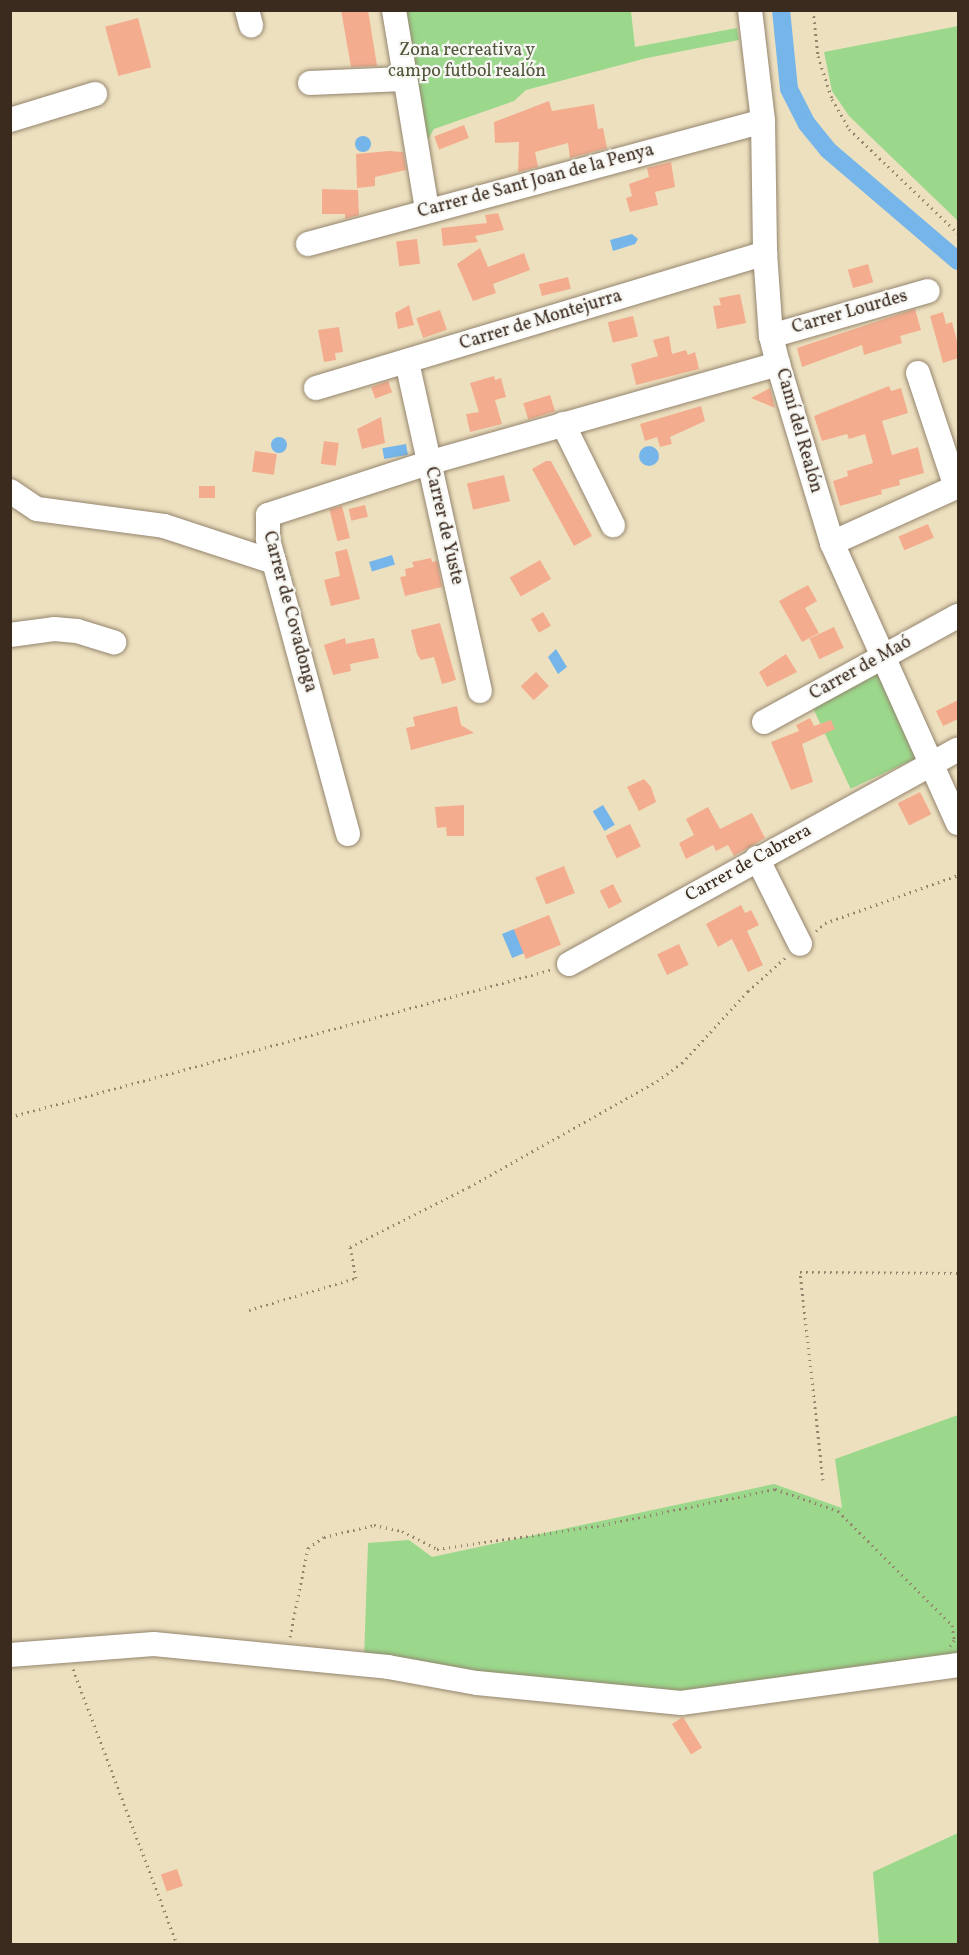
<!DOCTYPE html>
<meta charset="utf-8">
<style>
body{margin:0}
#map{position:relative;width:969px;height:1955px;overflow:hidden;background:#ede0bf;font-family:Vollkorn,serif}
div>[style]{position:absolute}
.green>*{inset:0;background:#9bd88c;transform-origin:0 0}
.water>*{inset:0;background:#75b5e9;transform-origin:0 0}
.round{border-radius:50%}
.canal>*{height:18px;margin:-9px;padding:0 9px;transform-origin:9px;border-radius:9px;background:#75b5e9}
.building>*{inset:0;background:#f4ac8f;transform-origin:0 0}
.path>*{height:3px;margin-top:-1.5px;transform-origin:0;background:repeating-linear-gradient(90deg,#94856e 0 1.5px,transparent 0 6px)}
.roads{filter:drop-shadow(0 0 2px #94856e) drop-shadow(0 0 2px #94856e)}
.minor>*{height:24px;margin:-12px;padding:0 12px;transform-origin:12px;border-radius:12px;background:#fff}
span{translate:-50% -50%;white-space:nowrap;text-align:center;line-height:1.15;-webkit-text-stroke:4.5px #f6f6f2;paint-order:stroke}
.park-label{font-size:18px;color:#53563a}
.street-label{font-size:18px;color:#3b2a1e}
.frame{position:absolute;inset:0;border:12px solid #3b2a1e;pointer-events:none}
</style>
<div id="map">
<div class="green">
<i style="clip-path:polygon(405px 11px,631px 11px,635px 47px,737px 28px,739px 40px,647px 58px,526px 90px,514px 101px,434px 129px,427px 141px)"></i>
<i style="clip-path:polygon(958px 26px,958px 221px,849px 116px,832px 91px,824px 52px)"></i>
<i style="left:878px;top:670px;width:96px;height:75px;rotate:65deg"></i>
<i style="clip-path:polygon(958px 1415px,958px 1662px,709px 1696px,364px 1659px,368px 1543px,409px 1540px,432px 1557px,774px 1484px,842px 1508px,835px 1459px)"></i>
<i style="clip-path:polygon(958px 1833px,958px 1944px,879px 1944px,873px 1872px)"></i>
</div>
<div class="water">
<i class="round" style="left:355px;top:136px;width:16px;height:16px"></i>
<i style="clip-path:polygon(632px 234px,638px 239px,635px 244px,613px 251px,610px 240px)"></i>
<i class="round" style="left:271px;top:437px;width:16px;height:16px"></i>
<i style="left:406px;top:444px;width:11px;height:24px;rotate:80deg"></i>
<i class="round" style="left:639px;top:446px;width:20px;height:20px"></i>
<i style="left:392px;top:555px;width:10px;height:24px;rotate:73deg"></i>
<i style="clip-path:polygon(556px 649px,567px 667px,558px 674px,548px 657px)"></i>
<i style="left:603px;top:805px;width:23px;height:12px;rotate:59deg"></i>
<i style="left:514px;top:929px;width:26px;height:13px;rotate:67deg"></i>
</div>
<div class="canal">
<i style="left:781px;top:10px;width:79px;rotate:84.2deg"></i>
<i style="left:789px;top:89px;width:39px;rotate:63deg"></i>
<i style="left:807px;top:124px;width:33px;rotate:51deg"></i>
<i style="left:828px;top:150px;width:171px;rotate:40.5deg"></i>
</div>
<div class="building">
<i style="clip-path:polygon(341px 10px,368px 10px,377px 66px,351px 67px)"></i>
<i style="left:138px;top:18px;width:51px;height:34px;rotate:75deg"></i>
<i style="clip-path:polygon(549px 101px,552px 111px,594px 104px,598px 129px,603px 128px,607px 148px,570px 158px,568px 143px,535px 152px,538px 167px,518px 172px,519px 142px,495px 143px,494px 122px)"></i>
<i style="left:464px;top:125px;width:14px;height:32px;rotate:69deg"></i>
<i style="clip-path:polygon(389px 151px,403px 152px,406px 170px,375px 177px,375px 186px,357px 188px,356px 154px)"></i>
<i style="clip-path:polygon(671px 162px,675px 187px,655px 192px,658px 205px,630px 212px,626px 198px,632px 196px,629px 184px,649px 177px,647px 168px)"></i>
<i style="clip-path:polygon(322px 189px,358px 190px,359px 215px,345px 219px,345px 214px,322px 214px)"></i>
<i style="clip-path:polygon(498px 213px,504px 230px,475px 236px,478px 242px,443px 246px,441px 228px,487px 223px,485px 215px)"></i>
<i style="left:417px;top:239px;width:25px;height:21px;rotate:83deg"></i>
<i style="clip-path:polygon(480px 248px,488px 267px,524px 253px,530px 270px,493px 284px,496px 293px,473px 301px,457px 264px)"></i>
<i style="left:868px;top:264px;width:19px;height:21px;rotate:74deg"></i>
<i style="left:568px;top:277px;width:12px;height:30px;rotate:76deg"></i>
<i style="clip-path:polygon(740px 294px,746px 323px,717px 329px,713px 306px,721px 305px,719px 298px)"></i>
<i style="clip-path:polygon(409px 305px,414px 325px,398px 329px,395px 313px)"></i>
<i style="clip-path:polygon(915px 309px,921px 330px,900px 336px,902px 343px,864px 355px,862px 345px,802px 367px,797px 348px)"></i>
<i style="left:440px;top:310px;width:21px;height:25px;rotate:71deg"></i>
<i style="clip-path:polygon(943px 312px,946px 324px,952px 322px,958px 345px,958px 358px,943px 363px,930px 316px)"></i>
<i style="left:633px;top:316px;width:21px;height:26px;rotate:76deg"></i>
<i style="clip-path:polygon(339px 327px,343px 352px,335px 353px,336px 360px,324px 362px,318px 330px)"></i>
<i style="clip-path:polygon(669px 336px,672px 354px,686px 350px,688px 355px,695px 352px,699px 369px,636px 385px,631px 364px,658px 356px,653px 340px)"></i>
<i style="clip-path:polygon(494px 376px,495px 380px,501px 378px,506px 397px,495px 400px,502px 424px,470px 432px,466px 414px,479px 412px,470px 383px)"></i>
<i style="left:388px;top:381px;width:12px;height:18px;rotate:70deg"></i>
<i style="clip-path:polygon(889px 386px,891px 391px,901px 388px,908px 413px,882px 421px,892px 455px,918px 447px,924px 473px,899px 480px,900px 485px,881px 490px,882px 494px,840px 506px,833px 481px,848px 476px,847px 471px,873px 463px,865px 434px,849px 439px,847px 434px,822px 441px,814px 416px)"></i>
<i style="clip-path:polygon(770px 388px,775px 408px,751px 398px)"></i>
<i style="left:550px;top:395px;width:17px;height:28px;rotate:73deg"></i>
<i style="clip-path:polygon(701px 406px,705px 421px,670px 437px,672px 444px,660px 447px,657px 437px,645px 441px,640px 424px)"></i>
<i style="clip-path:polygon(381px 417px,385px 443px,362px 449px,357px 429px)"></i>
<i style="left:324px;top:441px;width:15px;height:23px;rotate:8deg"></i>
<i style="left:255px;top:451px;width:22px;height:21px;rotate:8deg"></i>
<i style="clip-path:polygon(546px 461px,551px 461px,592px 536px,574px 546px,532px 469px)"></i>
<i style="left:504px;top:475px;width:27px;height:38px;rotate:77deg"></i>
<i style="left:199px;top:486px;width:16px;height:12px"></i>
<i style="left:365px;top:505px;width:12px;height:17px;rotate:76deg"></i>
<i style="left:342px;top:506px;width:33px;height:13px;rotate:76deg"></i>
<i style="left:928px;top:524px;width:15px;height:32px;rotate:67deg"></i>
<i style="clip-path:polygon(347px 549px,360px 599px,331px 606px,324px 580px,340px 576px,335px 552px)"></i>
<i style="clip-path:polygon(431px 558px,432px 562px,437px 561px,442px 587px,405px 596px,400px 577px,406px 576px,405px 569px,414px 567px,412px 562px)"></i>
<i style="left:540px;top:560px;width:22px;height:35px;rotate:60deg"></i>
<i style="clip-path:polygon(808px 585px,817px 601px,805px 608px,819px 633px,802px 642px,779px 601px)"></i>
<i style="left:543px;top:612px;width:16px;height:14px;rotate:60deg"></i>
<i style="clip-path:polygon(440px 623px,456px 680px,442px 684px,434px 657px,421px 660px,417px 654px,411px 630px)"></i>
<i style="left:834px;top:627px;width:23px;height:27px;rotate:65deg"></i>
<i style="clip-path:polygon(345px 638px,346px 644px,374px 638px,379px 658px,350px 664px,351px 671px,333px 675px,324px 645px)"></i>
<i style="clip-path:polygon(786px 654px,797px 672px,767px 687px,759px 672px)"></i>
<i style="left:536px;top:672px;width:19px;height:21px;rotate:47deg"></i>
<i style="clip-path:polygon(958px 700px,958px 719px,943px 726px,936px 711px)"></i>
<i style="clip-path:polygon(457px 706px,461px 725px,474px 733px,411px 750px,406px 728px,415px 726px,413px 717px)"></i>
<i style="clip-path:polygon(810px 718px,814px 726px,831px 720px,835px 729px,802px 744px,813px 782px,791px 790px,771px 742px,799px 731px,796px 725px)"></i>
<i style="clip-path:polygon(644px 779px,651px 787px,656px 802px,639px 811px,627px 787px)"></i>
<i style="left:920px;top:792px;width:25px;height:25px;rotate:63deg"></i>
<i style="clip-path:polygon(464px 805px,464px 836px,447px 836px,446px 827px,437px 828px,435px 807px)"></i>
<i style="clip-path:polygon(708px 807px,720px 829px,752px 813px,765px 838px,734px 856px,728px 845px,716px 851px,713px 845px,686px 859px,679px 843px,694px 835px,686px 819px)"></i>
<i style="left:630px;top:824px;width:25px;height:27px;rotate:64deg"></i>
<i style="left:564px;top:866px;width:29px;height:31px;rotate:68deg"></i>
<i style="left:613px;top:884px;width:20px;height:15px;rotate:63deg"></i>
<i style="clip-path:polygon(741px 905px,745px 913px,751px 910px,759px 925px,747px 931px,763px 965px,748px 972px,732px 939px,718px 947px,706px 924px)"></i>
<i style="left:549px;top:915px;width:32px;height:38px;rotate:68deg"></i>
<i style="left:679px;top:944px;width:23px;height:24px;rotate:65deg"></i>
<i style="left:683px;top:1717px;width:36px;height:13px;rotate:58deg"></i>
<i style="left:177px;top:1869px;width:18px;height:17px;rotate:71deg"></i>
</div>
<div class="path">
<i style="left:813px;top:10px;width:46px;rotate:83.8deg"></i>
<i style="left:818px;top:56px;width:45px;rotate:72deg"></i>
<i style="left:832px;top:99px;width:34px;rotate:60deg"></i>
<i style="left:849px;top:129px;width:151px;rotate:43.7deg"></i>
<i style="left:816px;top:931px;width:12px;rotate:-42deg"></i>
<i style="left:825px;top:923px;width:141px;rotate:-19.8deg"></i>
<i style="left:10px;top:1117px;width:560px;rotate:-15.23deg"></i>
<i style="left:249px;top:1310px;width:112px;rotate:-16.7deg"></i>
<i style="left:356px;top:1278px;width:32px;rotate:-101deg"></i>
<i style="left:350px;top:1247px;width:133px;rotate:-26.8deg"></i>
<i style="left:469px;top:1187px;width:216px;rotate:-29.4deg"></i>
<i style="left:657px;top:1081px;width:31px;rotate:-36deg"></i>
<i style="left:682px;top:1063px;width:98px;rotate:-47.5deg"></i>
<i style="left:748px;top:991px;width:51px;rotate:-41.8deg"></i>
<i style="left:823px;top:1480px;width:209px;rotate:-96.3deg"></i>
<i style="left:800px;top:1272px;width:158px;rotate:0.4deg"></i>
<i style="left:290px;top:1637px;width:91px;rotate:-78.6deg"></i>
<i style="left:308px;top:1548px;width:19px;rotate:-35deg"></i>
<i style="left:324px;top:1537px;width:51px;rotate:-13.5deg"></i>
<i style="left:374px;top:1525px;width:29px;rotate:12deg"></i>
<i style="left:402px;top:1531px;width:39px;rotate:27deg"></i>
<i style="left:437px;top:1549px;width:162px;rotate:-8.2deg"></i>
<i style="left:597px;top:1526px;width:182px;rotate:-11.7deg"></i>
<i style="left:775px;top:1489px;width:67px;rotate:19.2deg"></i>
<i style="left:838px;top:1511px;width:161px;rotate:45deg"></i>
<i style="left:952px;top:1625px;width:15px;rotate:82deg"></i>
<i style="left:954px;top:1640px;width:7px;rotate:124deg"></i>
<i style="left:73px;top:1669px;width:294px;rotate:69.3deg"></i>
</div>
<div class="roads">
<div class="minor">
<i style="left:247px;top:10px;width:16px;rotate:75deg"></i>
<i style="left:394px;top:10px;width:203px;rotate:80.6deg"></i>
<i style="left:750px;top:10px;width:112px;rotate:83.3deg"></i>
<i style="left:763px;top:121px;width:132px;rotate:89.1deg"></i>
<i style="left:765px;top:253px;width:83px;rotate:85.9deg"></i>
<i style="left:771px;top:336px;width:29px;rotate:76deg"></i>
<i style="left:778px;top:364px;width:187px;rotate:73.2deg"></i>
<i style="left:832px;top:543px;width:307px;rotate:65.8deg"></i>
<i style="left:310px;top:83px;width:94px;rotate:-2.4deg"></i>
<i style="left:10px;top:120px;width:89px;rotate:-17deg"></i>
<i style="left:308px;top:244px;width:471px;rotate:-15.1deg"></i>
<i style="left:771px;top:336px;width:163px;rotate:-16deg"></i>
<i style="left:407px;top:362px;width:337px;rotate:77.5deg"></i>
<i style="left:918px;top:373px;width:120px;rotate:71.6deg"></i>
<i style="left:316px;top:388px;width:469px;rotate:-16.7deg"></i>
<i style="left:563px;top:424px;width:113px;rotate:63.7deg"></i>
<i style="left:10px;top:491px;width:32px;rotate:34deg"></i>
<i style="left:37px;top:509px;width:128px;rotate:7.6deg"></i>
<i style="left:164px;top:526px;width:116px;rotate:18.1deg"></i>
<i style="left:832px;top:543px;width:138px;rotate:-24.3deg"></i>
<i style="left:10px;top:635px;width:44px;rotate:-7.8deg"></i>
<i style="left:54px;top:629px;width:23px;rotate:5deg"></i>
<i style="left:77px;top:631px;width:39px;rotate:17deg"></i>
<i style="left:764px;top:722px;width:221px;rotate:-28.7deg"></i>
<i style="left:348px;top:834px;width:306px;rotate:-105.2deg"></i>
<i style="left:268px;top:539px;width:24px;rotate:-90deg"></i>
<i style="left:268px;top:515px;width:168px;rotate:-18deg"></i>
<i style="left:428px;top:463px;width:364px;rotate:-15.8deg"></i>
<i style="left:757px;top:858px;width:96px;rotate:63.4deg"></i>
<i style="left:569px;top:964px;width:444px;rotate:-28.9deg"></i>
<i style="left:10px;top:1655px;width:144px;rotate:-4.4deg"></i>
<i style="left:154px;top:1644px;width:235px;rotate:5.6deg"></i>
<i style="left:388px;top:1667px;width:90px;rotate:10.2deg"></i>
<i style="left:477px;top:1683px;width:205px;rotate:5.6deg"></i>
<i style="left:681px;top:1703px;width:280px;rotate:-7.8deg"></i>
</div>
</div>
<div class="park-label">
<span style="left:467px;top:62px">Zona recreativa y<br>campo futbol realón</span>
</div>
<div class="street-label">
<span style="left:536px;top:182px;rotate:-15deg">Carrer de Sant Joan de la Penya</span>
<span style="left:850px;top:313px;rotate:-16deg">Carrer Lourdes</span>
<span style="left:541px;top:321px;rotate:-17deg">Carrer de Montejurra</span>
<span style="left:798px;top:431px;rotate:74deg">Camí del Realón</span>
<span style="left:443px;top:526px;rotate:77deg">Carrer de Yuste</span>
<span style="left:289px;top:612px;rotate:75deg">Carrer de Covadonga</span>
<span style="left:861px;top:669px;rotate:-29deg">Carrer de Maó</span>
<span style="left:749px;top:864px;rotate:-29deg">Carrer de Cabrera</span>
</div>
<div class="frame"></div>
</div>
